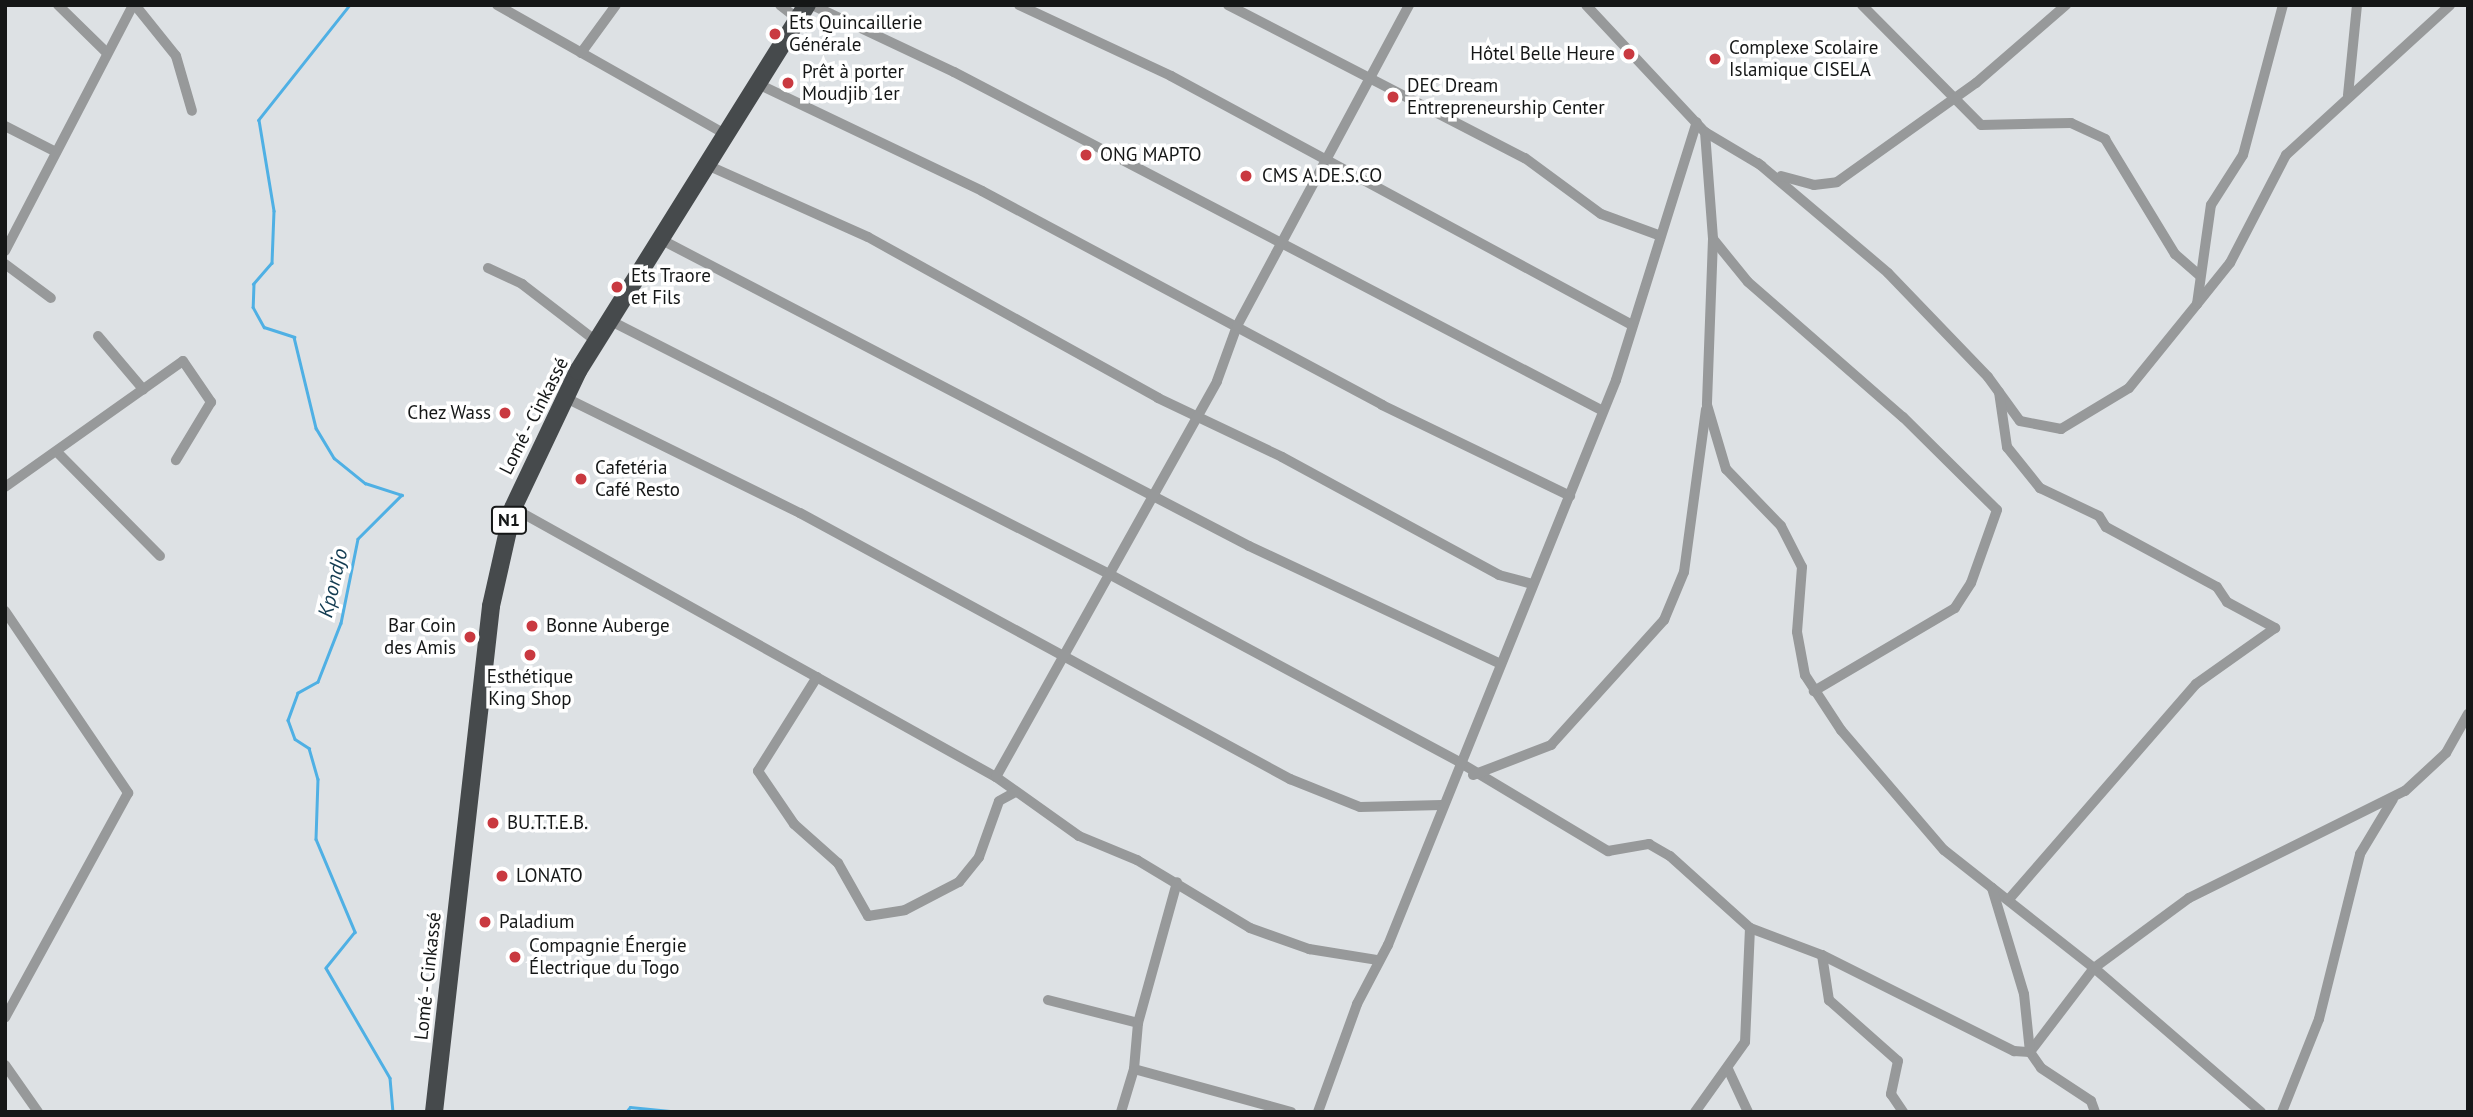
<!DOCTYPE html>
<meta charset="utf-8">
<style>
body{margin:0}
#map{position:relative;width:2473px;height:1117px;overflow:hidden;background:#dde1e4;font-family:"PT Sans",sans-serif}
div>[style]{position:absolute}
.stream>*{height:2.5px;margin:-1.25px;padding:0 1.25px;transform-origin:1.25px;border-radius:1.25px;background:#4fb0e4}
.street>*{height:10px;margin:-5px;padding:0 5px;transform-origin:5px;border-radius:5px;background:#97999a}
.highway>*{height:18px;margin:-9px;padding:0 9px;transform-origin:9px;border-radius:9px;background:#464a4c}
.dots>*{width:19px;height:19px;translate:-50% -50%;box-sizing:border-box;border:4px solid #fff;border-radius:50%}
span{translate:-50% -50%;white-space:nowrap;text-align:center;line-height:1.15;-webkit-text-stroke:7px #fff;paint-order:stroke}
.shield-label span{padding:2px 5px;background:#fff;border:2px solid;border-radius:5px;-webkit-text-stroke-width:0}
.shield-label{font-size:18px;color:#151717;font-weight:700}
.poi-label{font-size:19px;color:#151717}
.left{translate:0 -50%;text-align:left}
.right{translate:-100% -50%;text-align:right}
.street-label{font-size:19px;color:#151717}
.water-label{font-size:21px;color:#133c52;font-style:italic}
.frame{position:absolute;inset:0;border:7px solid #151717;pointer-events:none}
</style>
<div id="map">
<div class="stream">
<i style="left:350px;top:5px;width:147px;rotate:128.4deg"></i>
<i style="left:259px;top:120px;width:92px;rotate:80.6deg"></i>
<i style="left:274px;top:211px;width:52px;rotate:92.2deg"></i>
<i style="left:272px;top:263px;width:28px;rotate:131deg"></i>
<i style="left:254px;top:284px;width:23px;rotate:92deg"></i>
<i style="left:253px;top:307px;width:23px;rotate:61deg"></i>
<i style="left:264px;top:327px;width:32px;rotate:18deg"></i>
<i style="left:294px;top:337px;width:94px;rotate:76.4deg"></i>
<i style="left:316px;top:428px;width:35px;rotate:59deg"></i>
<i style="left:334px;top:458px;width:40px;rotate:39deg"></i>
<i style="left:365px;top:483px;width:39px;rotate:18deg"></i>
<i style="left:402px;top:495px;width:62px;rotate:135deg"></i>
<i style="left:358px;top:539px;width:86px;rotate:101.4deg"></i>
<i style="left:341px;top:623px;width:63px;rotate:111.3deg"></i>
<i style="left:318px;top:682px;width:23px;rotate:151deg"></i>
<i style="left:298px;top:693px;width:29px;rotate:110deg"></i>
<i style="left:288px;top:720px;width:20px;rotate:70deg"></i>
<i style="left:295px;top:739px;width:17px;rotate:33deg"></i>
<i style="left:309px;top:748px;width:32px;rotate:74deg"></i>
<i style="left:318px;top:779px;width:60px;rotate:91.9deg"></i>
<i style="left:316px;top:839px;width:101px;rotate:67.2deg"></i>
<i style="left:355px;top:932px;width:46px;rotate:128.9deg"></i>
<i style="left:326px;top:968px;width:127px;rotate:59.8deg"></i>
<i style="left:390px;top:1078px;width:34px;rotate:85deg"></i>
<i style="left:626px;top:1112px;width:6px;rotate:-51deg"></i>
<i style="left:630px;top:1107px;width:50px;rotate:5.7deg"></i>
</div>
<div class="street">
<i style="left:58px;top:5px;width:67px;rotate:44.4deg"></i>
<i style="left:135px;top:5px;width:65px;rotate:51.2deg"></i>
<i style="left:176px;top:56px;width:57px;rotate:73.8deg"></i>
<i style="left:497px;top:5px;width:264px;rotate:29.5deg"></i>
<i style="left:780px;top:5px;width:24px;rotate:38deg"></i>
<i style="left:812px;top:5px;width:157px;rotate:25.3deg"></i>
<i style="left:954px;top:72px;width:732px;rotate:27.58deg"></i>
<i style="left:1019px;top:5px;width:168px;rotate:25deg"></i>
<i style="left:1171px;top:76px;width:524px;rotate:28.37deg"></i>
<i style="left:1228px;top:5px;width:334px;rotate:27.3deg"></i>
<i style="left:1525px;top:158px;width:94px;rotate:36.4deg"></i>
<i style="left:1601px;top:214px;width:61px;rotate:20.2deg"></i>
<i style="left:1586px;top:5px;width:174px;rotate:46.9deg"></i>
<i style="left:1705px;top:132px;width:107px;rotate:85.7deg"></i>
<i style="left:1713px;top:239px;width:166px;rotate:92.1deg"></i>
<i style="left:1707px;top:405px;width:67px;rotate:73.5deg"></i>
<i style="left:1726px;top:469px;width:79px;rotate:46deg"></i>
<i style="left:1781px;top:526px;width:46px;rotate:62.9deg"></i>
<i style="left:1802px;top:567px;width:65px;rotate:94.4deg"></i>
<i style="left:1797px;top:632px;width:44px;rotate:79.5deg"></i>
<i style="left:1805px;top:675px;width:66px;rotate:56.8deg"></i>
<i style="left:1841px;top:730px;width:158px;rotate:49.4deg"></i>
<i style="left:1944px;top:850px;width:191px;rotate:38.2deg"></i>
<i style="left:2094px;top:968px;width:106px;rotate:127.3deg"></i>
<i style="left:2030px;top:1052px;width:19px;rotate:55deg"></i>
<i style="left:2041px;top:1068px;width:60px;rotate:33.4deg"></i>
<i style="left:2091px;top:1101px;width:12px;rotate:70deg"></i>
<i style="left:1862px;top:5px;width:169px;rotate:45.2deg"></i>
<i style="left:1981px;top:125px;width:90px;rotate:-1.3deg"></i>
<i style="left:2071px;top:123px;width:38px;rotate:25deg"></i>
<i style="left:2105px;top:139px;width:135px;rotate:58.7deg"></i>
<i style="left:2175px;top:254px;width:33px;rotate:41deg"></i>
<i style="left:581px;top:53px;width:59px;rotate:-53.9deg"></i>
<i style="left:758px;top:84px;width:248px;rotate:25.5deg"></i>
<i style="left:982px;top:191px;width:454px;rotate:28.1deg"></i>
<i style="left:1382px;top:405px;width:209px;rotate:25.8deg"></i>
<i style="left:2348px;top:95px;width:90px;rotate:-84.3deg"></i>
<i style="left:5px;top:126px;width:57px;rotate:27deg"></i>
<i style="left:1705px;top:132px;width:66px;rotate:30.8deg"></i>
<i style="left:1758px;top:163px;width:170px;rotate:40.2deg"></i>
<i style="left:1888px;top:273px;width:144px;rotate:46.1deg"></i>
<i style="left:1988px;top:377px;width:54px;rotate:54deg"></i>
<i style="left:2020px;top:421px;width:42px;rotate:11deg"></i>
<i style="left:2061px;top:429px;width:79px;rotate:-31.1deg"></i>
<i style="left:2129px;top:388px;width:108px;rotate:-51deg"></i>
<i style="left:2197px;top:304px;width:100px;rotate:-82deg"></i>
<i style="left:2211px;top:205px;width:59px;rotate:-57.4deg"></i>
<i style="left:2243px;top:155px;width:155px;rotate:-75.1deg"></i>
<i style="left:707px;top:165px;width:176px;rotate:24.1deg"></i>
<i style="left:868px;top:237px;width:332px;rotate:29deg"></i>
<i style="left:1158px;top:398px;width:137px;rotate:25.4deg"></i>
<i style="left:1282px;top:457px;width:247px;rotate:28.5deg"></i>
<i style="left:1499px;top:575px;width:34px;rotate:15deg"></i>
<i style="left:1781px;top:176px;width:34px;rotate:15deg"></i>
<i style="left:1814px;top:185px;width:23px;rotate:-7deg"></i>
<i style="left:1837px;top:182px;width:171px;rotate:-35.5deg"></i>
<i style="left:1976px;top:83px;width:119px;rotate:-40.9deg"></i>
<i style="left:660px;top:239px;width:664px;rotate:27.53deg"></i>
<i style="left:1249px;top:546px;width:278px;rotate:25.1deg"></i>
<i style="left:1713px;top:239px;width:55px;rotate:50.9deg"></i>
<i style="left:1748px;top:282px;width:206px;rotate:41.1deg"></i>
<i style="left:1903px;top:417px;width:132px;rotate:44.7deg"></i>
<i style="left:1997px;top:510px;width:77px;rotate:109.6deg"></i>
<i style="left:1971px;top:583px;width:30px;rotate:123deg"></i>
<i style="left:1955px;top:608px;width:164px;rotate:149.5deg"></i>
<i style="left:5px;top:251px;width:277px;rotate:-62.5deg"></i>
<i style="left:5px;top:264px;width:57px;rotate:36.5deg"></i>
<i style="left:488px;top:268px;width:38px;rotate:25deg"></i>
<i style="left:522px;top:284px;width:93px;rotate:37.6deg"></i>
<i style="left:2197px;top:304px;width:53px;rotate:-51.2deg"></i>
<i style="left:2230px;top:263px;width:122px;rotate:-62.6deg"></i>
<i style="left:2286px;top:155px;width:222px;rotate:-42.4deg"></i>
<i style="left:609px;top:320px;width:561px;rotate:26.93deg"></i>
<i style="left:1109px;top:574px;width:397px;rotate:28.2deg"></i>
<i style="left:1459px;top:762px;width:174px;rotate:30.9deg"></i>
<i style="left:1608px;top:851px;width:42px;rotate:-9.7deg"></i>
<i style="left:1649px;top:844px;width:24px;rotate:30deg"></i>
<i style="left:1670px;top:856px;width:108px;rotate:42deg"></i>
<i style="left:1750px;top:928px;width:114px;rotate:92.5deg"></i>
<i style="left:1745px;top:1042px;width:86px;rotate:125.5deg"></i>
<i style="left:98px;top:336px;width:70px;rotate:49.7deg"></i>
<i style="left:1999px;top:392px;width:56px;rotate:81.7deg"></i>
<i style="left:2007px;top:447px;width:53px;rotate:51.2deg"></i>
<i style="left:2040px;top:488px;width:65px;rotate:25.4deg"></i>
<i style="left:2099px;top:516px;width:13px;rotate:58deg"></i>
<i style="left:2106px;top:527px;width:126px;rotate:28.4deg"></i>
<i style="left:2217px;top:587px;width:18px;rotate:56deg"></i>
<i style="left:2227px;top:602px;width:55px;rotate:28.4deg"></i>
<i style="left:2275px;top:628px;width:97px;rotate:144.7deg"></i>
<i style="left:2196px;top:684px;width:286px;rotate:131deg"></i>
<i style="left:564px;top:397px;width:263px;rotate:26.2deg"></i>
<i style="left:800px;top:513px;width:558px;rotate:28.5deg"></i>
<i style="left:1290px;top:779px;width:75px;rotate:21.8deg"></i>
<i style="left:1360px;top:807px;width:82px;rotate:-1.4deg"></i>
<i style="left:58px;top:453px;width:145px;rotate:45.3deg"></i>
<i style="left:5px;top:487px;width:218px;rotate:-35.3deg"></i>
<i style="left:183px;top:361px;width:50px;rotate:55.7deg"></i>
<i style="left:211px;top:402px;width:68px;rotate:121.1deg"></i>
<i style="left:513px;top:508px;width:553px;rotate:29.12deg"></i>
<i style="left:996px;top:777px;width:102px;rotate:35.4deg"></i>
<i style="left:1079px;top:836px;width:63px;rotate:22.5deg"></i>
<i style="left:1137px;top:860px;width:132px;rotate:31deg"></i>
<i style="left:1250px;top:928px;width:63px;rotate:19.6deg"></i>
<i style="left:1309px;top:949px;width:70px;rotate:9.1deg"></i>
<i style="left:5px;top:611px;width:220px;rotate:55.9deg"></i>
<i style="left:128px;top:793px;width:256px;rotate:118.7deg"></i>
<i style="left:817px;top:677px;width:111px;rotate:122.1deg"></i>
<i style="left:758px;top:771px;width:64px;rotate:55.8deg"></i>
<i style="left:794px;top:824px;width:59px;rotate:41.6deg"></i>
<i style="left:838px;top:863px;width:61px;rotate:60.5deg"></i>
<i style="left:868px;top:916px;width:37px;rotate:-9deg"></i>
<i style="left:905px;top:910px;width:61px;rotate:-27.4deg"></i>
<i style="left:959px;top:882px;width:32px;rotate:-51deg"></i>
<i style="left:979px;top:857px;width:59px;rotate:-70.3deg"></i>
<i style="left:999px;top:801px;width:18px;rotate:-29deg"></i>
<i style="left:1473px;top:775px;width:84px;rotate:-21deg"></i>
<i style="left:1551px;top:745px;width:169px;rotate:-47.9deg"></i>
<i style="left:1664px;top:620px;width:52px;rotate:-67.4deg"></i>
<i style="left:1684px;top:572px;width:164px;rotate:-82.3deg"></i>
<i style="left:996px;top:777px;width:453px;rotate:-60.8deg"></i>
<i style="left:1217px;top:381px;width:59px;rotate:-70deg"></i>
<i style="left:1237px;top:326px;width:364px;rotate:-61.8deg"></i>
<i style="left:1750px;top:928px;width:77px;rotate:20.6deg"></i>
<i style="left:1822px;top:955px;width:215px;rotate:26.6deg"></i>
<i style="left:2014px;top:1051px;width:16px;rotate:4deg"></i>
<i style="left:2030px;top:1052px;width:58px;rotate:-95.9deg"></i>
<i style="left:2024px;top:994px;width:111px;rotate:-106.8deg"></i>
<i style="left:1822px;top:955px;width:46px;rotate:81.2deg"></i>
<i style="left:1829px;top:1000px;width:92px;rotate:41.5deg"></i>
<i style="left:1898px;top:1061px;width:34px;rotate:102deg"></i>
<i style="left:1891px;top:1094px;width:22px;rotate:56deg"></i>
<i style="left:1048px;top:1000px;width:93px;rotate:14.3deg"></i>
<i style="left:5px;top:1065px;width:57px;rotate:54.9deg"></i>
<i style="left:1134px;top:1069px;width:163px;rotate:15.3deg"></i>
<i style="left:1728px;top:1069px;width:47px;rotate:65.1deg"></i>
<i style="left:1121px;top:1112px;width:45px;rotate:-73.2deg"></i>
<i style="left:1134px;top:1069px;width:46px;rotate:-85deg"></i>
<i style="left:1138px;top:1023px;width:146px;rotate:-74.5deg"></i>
<i style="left:1318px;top:1112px;width:115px;rotate:-70.1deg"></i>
<i style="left:1357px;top:1004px;width:67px;rotate:-62.3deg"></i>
<i style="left:1388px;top:945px;width:609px;rotate:-68.02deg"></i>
<i style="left:1616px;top:380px;width:270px;rotate:-72.6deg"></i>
<i style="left:2261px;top:1112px;width:221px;rotate:-139.2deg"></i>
<i style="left:2094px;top:968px;width:118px;rotate:-36.4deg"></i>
<i style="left:2189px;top:898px;width:241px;rotate:-26.4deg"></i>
<i style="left:2405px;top:791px;width:56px;rotate:-42.8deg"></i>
<i style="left:2446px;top:753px;width:45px;rotate:-60.6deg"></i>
<i style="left:2282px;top:1112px;width:100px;rotate:-68.3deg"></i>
<i style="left:2319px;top:1019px;width:170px;rotate:-76deg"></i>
<i style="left:2360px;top:854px;width:64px;rotate:-59deg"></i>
</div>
<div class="highway">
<i style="left:434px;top:1112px;width:509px;rotate:-83.57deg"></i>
<i style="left:491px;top:606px;width:100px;rotate:-77.3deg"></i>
<i style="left:513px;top:508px;width:152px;rotate:-64.6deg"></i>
<i style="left:578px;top:371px;width:432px;rotate:-58deg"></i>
</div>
<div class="dots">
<i style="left:775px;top:34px;background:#c93940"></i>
<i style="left:1629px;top:54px;background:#c93940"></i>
<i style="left:1715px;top:59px;background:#c93940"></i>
<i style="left:788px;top:83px;background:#c93940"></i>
<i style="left:1393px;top:97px;background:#c93940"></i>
<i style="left:1086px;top:155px;background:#c93940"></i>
<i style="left:1246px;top:176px;background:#c93940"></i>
<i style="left:617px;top:287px;background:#c93940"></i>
<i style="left:505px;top:413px;background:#c93940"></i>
<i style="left:581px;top:479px;background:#c93940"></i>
<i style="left:532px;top:626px;background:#c93940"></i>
<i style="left:470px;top:637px;background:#c93940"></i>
<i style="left:530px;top:655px;background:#c93940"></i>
<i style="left:493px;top:823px;background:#c93940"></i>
<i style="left:502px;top:876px;background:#c93940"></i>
<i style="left:485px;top:922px;background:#c93940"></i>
<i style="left:515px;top:957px;background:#c93940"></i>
</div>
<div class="shield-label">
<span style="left:509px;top:520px">N1</span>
</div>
<div class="poi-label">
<span class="left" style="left:789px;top:34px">Ets Quincaillerie<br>Générale</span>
<span class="left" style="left:1729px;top:59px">Complexe Scolaire<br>Islamique CISELA</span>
<span class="right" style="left:1615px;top:54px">Hôtel Belle Heure</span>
<span class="left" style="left:802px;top:83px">Prêt à porter<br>Moudjib 1er</span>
<span class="left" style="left:1407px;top:97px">DEC Dream<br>Entrepreneurship Center</span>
<span class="left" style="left:1100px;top:155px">ONG MAPTO</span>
<span class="left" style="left:1262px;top:176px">CMS A.DE.S.CO</span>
<span class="left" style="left:631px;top:287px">Ets Traore<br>et Fils</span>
<span class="right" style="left:491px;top:413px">Chez Wass</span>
<span class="left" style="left:595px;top:479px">Cafetéria<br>Café Resto</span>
<span class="right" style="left:456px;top:637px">Bar Coin<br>des Amis</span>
<span class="left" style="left:546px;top:626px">Bonne Auberge</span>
<span style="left:530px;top:688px">Esthétique<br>King Shop</span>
<span class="left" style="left:507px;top:823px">BU.T.T.E.B.</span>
<span class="left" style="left:516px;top:876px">LONATO</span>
<span class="left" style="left:499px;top:922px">Paladium</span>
<span class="left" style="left:529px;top:957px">Compagnie Énergie<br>Électrique du Togo</span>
</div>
<div class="street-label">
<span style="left:534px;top:416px;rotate:-63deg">Lomé - Cinkassé</span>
<span style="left:428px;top:976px;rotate:-84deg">Lomé - Cinkassé</span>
</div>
<div class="water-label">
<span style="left:333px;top:583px;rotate:-77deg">Kpondjo</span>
</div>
<div class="frame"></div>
</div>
